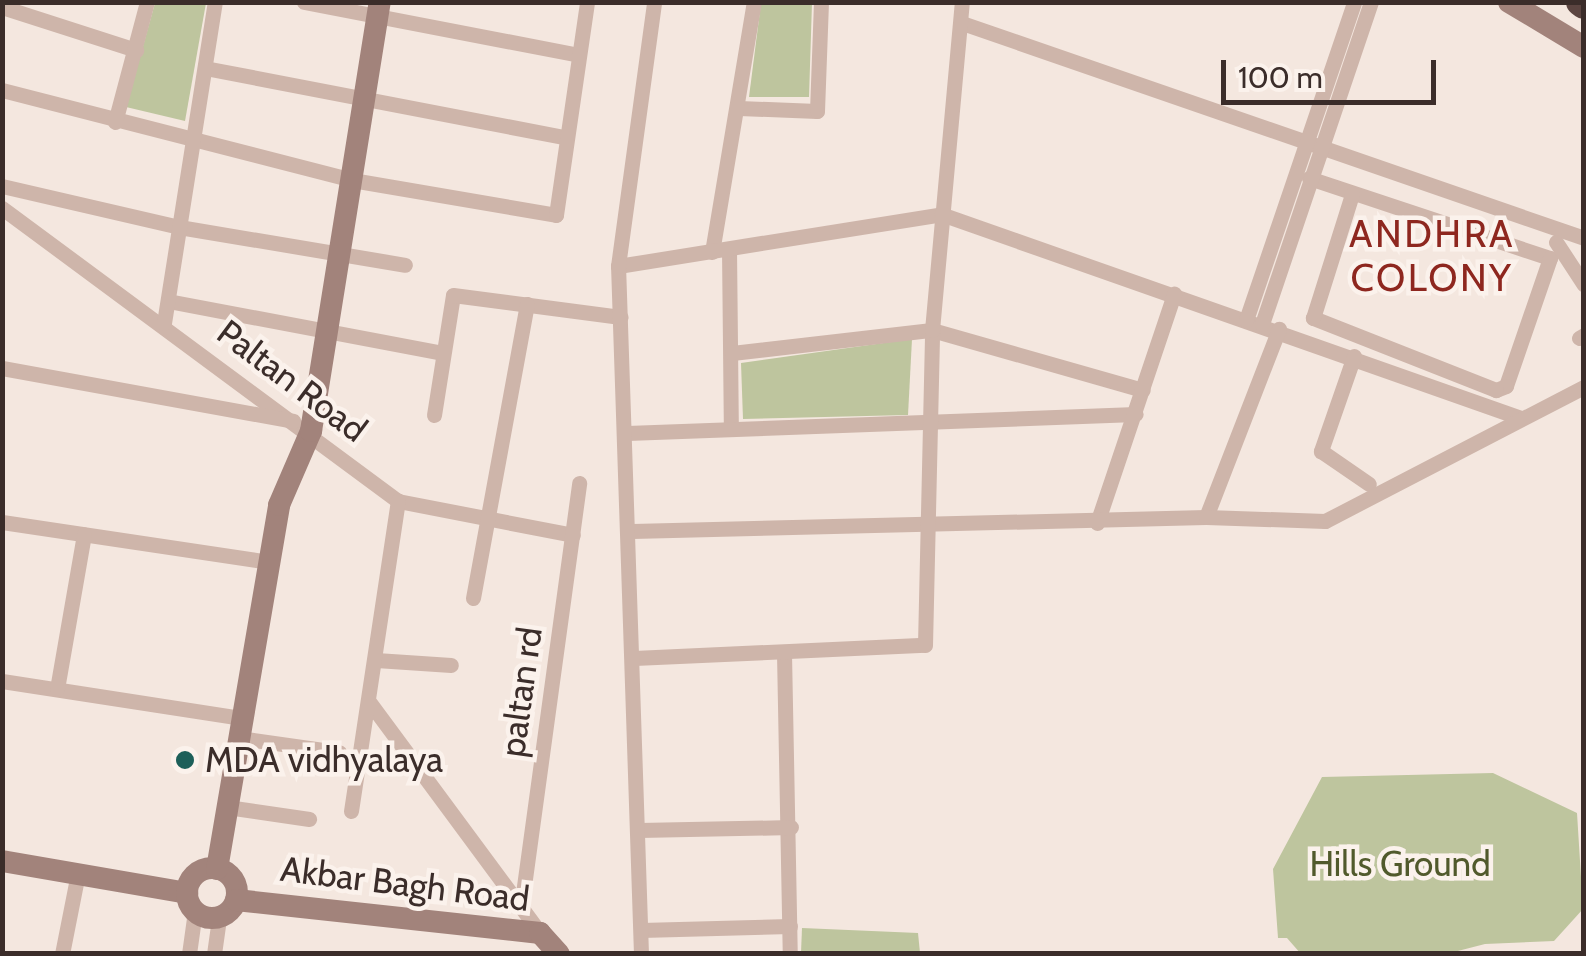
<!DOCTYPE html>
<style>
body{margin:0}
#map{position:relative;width:1586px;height:956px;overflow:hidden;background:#f4e7df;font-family:Cabin,sans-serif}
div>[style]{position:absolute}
.green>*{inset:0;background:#bec59e}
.street>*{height:15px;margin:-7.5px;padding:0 7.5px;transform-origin:7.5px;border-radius:7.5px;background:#ceb5aa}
.secondary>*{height:22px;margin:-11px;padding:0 11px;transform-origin:11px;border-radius:11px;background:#a2837b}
.secondary>.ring{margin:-11px;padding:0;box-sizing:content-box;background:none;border:22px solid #a2837b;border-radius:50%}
.highway>*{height:28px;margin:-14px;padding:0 14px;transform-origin:14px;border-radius:14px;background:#5c4541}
.dots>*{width:28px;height:28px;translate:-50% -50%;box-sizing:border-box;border:5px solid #fbf2ec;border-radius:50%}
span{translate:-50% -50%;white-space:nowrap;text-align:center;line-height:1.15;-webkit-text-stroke:9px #fbf2ec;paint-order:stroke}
.street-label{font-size:35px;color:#3b2d2a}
.poi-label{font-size:35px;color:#3b2d2a}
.left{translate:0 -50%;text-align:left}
.park-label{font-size:35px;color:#515a2c}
.neighbourhood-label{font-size:38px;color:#8e271f;letter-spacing:2.5px}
.frame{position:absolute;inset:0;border:5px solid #3b2d2a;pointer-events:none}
.scale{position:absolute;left:1221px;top:60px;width:215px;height:45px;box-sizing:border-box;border:5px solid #3b2d2a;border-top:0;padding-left:12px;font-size:30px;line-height:35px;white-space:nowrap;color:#3b2d2a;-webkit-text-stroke:8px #fbf2ec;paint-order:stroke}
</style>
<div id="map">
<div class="green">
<i style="clip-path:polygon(155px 3px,206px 3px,185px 121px,126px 107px)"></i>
<i style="clip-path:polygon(761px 3px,812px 3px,809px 97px,749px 97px)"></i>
<i style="clip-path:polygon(912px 339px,908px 415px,743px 419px,741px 363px)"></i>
<i style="clip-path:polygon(1493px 773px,1577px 813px,1583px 909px,1554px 941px,1485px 944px,1450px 953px,1301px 954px,1287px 938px,1278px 938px,1273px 869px,1322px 777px)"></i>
<i style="clip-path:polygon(802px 928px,918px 933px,920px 953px,801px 953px)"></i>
</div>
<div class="street">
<i style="left:304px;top:2px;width:279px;rotate:10.9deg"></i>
<i style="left:2px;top:7px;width:141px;rotate:17.8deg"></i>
<i style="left:962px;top:23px;width:658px;rotate:19.07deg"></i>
<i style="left:205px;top:68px;width:367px;rotate:10.9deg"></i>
<i style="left:2px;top:90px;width:361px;rotate:14.4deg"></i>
<i style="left:352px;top:180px;width:207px;rotate:9.7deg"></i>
<i style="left:556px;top:215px;width:215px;rotate:-81.7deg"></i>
<i style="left:739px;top:108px;width:78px;rotate:2.2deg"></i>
<i style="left:817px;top:111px;width:109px;rotate:-87.9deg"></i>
<i style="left:115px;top:122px;width:124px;rotate:-75.1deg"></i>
<i style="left:1309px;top:178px;width:254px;rotate:18.4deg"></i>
<i style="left:1550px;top:258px;width:135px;rotate:109deg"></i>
<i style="left:1506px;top:386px;width:11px;rotate:158deg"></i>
<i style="left:1496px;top:390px;width:197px;rotate:-158.5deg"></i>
<i style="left:1313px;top:318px;width:130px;rotate:-72.5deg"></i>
<i style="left:2px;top:186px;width:182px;rotate:13deg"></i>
<i style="left:179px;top:227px;width:229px;rotate:9.5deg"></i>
<i style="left:2px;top:208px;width:493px;rotate:36.5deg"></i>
<i style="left:398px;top:501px;width:178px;rotate:11deg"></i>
<i style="left:1556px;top:242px;width:51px;rotate:56.9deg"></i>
<i style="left:729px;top:249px;width:177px;rotate:89.4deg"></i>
<i style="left:712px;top:252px;width:254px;rotate:-80.5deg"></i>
<i style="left:618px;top:266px;width:327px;rotate:-9.1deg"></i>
<i style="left:941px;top:214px;width:615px;rotate:19.38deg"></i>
<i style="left:168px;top:301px;width:279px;rotate:10.7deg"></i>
<i style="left:1246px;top:320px;width:336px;rotate:-71.2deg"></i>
<i style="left:164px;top:323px;width:325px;rotate:-81deg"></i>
<i style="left:1262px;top:324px;width:340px;rotate:-71.3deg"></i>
<i style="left:1579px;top:338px;width:6px;rotate:-31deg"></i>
<i style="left:732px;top:353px;width:201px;rotate:-6.6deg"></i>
<i style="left:932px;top:330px;width:219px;rotate:15.9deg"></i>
<i style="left:1354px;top:356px;width:101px;rotate:109.2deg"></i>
<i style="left:1321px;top:451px;width:58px;rotate:34.5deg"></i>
<i style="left:2px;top:368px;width:296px;rotate:10.3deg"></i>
<i style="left:434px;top:415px;width:121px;rotate:-81deg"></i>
<i style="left:453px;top:295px;width:169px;rotate:7.5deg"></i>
<i style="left:627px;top:433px;width:509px;rotate:-2.14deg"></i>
<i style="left:1206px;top:517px;width:202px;rotate:-68.8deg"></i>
<i style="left:2px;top:522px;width:270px;rotate:8.5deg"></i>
<i style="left:1097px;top:523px;width:242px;rotate:-71.4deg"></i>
<i style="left:632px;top:531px;width:574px;rotate:-1.4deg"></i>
<i style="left:1206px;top:517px;width:119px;rotate:1.9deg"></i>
<i style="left:1325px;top:521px;width:292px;rotate:-27.4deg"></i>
<i style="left:473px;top:598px;width:299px;rotate:-79.6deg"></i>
<i style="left:784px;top:653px;width:301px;rotate:88.9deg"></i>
<i style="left:634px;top:658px;width:291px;rotate:-2.6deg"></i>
<i style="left:925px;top:645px;width:315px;rotate:-88.7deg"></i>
<i style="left:932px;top:330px;width:329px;rotate:-84.8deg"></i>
<i style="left:376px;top:660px;width:75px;rotate:3.8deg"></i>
<i style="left:2px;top:681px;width:243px;rotate:8.8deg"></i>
<i style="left:57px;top:689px;width:157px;rotate:-80.1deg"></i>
<i style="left:370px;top:703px;width:286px;rotate:53.5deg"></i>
<i style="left:239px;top:738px;width:101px;rotate:8deg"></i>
<i style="left:227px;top:807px;width:83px;rotate:8.3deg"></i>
<i style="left:351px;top:811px;width:314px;rotate:-81.4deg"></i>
<i style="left:639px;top:830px;width:152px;rotate:-1.1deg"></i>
<i style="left:521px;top:908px;width:429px;rotate:-82.2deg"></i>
<i style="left:641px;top:930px;width:149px;rotate:-1.5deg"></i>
<i style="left:62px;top:954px;width:83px;rotate:-78.8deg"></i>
<i style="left:189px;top:954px;width:43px;rotate:-82.1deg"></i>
<i style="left:214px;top:954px;width:37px;rotate:-82deg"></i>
<i style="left:641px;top:954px;width:688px;rotate:-91.91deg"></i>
<i style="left:618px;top:266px;width:266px;rotate:-82.2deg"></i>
</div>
<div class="secondary">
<i style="left:1509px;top:2px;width:87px;rotate:31deg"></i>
<i style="left:2px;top:861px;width:188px;rotate:9.8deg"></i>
<i class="ring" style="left:187px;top:868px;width:28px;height:28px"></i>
<i style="left:217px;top:869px;width:369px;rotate:-80.3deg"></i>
<i style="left:279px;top:505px;width:81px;rotate:-66.6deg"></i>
<i style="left:311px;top:431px;width:435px;rotate:-80.9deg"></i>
<i style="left:236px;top:900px;width:306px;rotate:6.2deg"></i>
<i style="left:540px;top:933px;width:28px;rotate:48deg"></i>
</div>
<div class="highway">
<i style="left:1580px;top:2px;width:5px;rotate:37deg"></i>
</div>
<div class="dots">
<i style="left:185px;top:760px;background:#1d5f59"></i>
</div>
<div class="street-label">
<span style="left:292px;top:381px;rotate:37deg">Paltan Road</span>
<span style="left:521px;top:692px;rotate:-82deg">paltan rd</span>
<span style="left:405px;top:884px;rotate:7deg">Akbar Bagh Road</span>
</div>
<div class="poi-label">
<span class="left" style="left:205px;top:760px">MDA vidhyalaya</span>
</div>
<div class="park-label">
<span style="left:1400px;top:864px">Hills Ground</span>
</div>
<div class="neighbourhood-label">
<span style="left:1432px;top:256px">ANDHRA<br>COLONY</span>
</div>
<div class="frame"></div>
<div class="scale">100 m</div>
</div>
